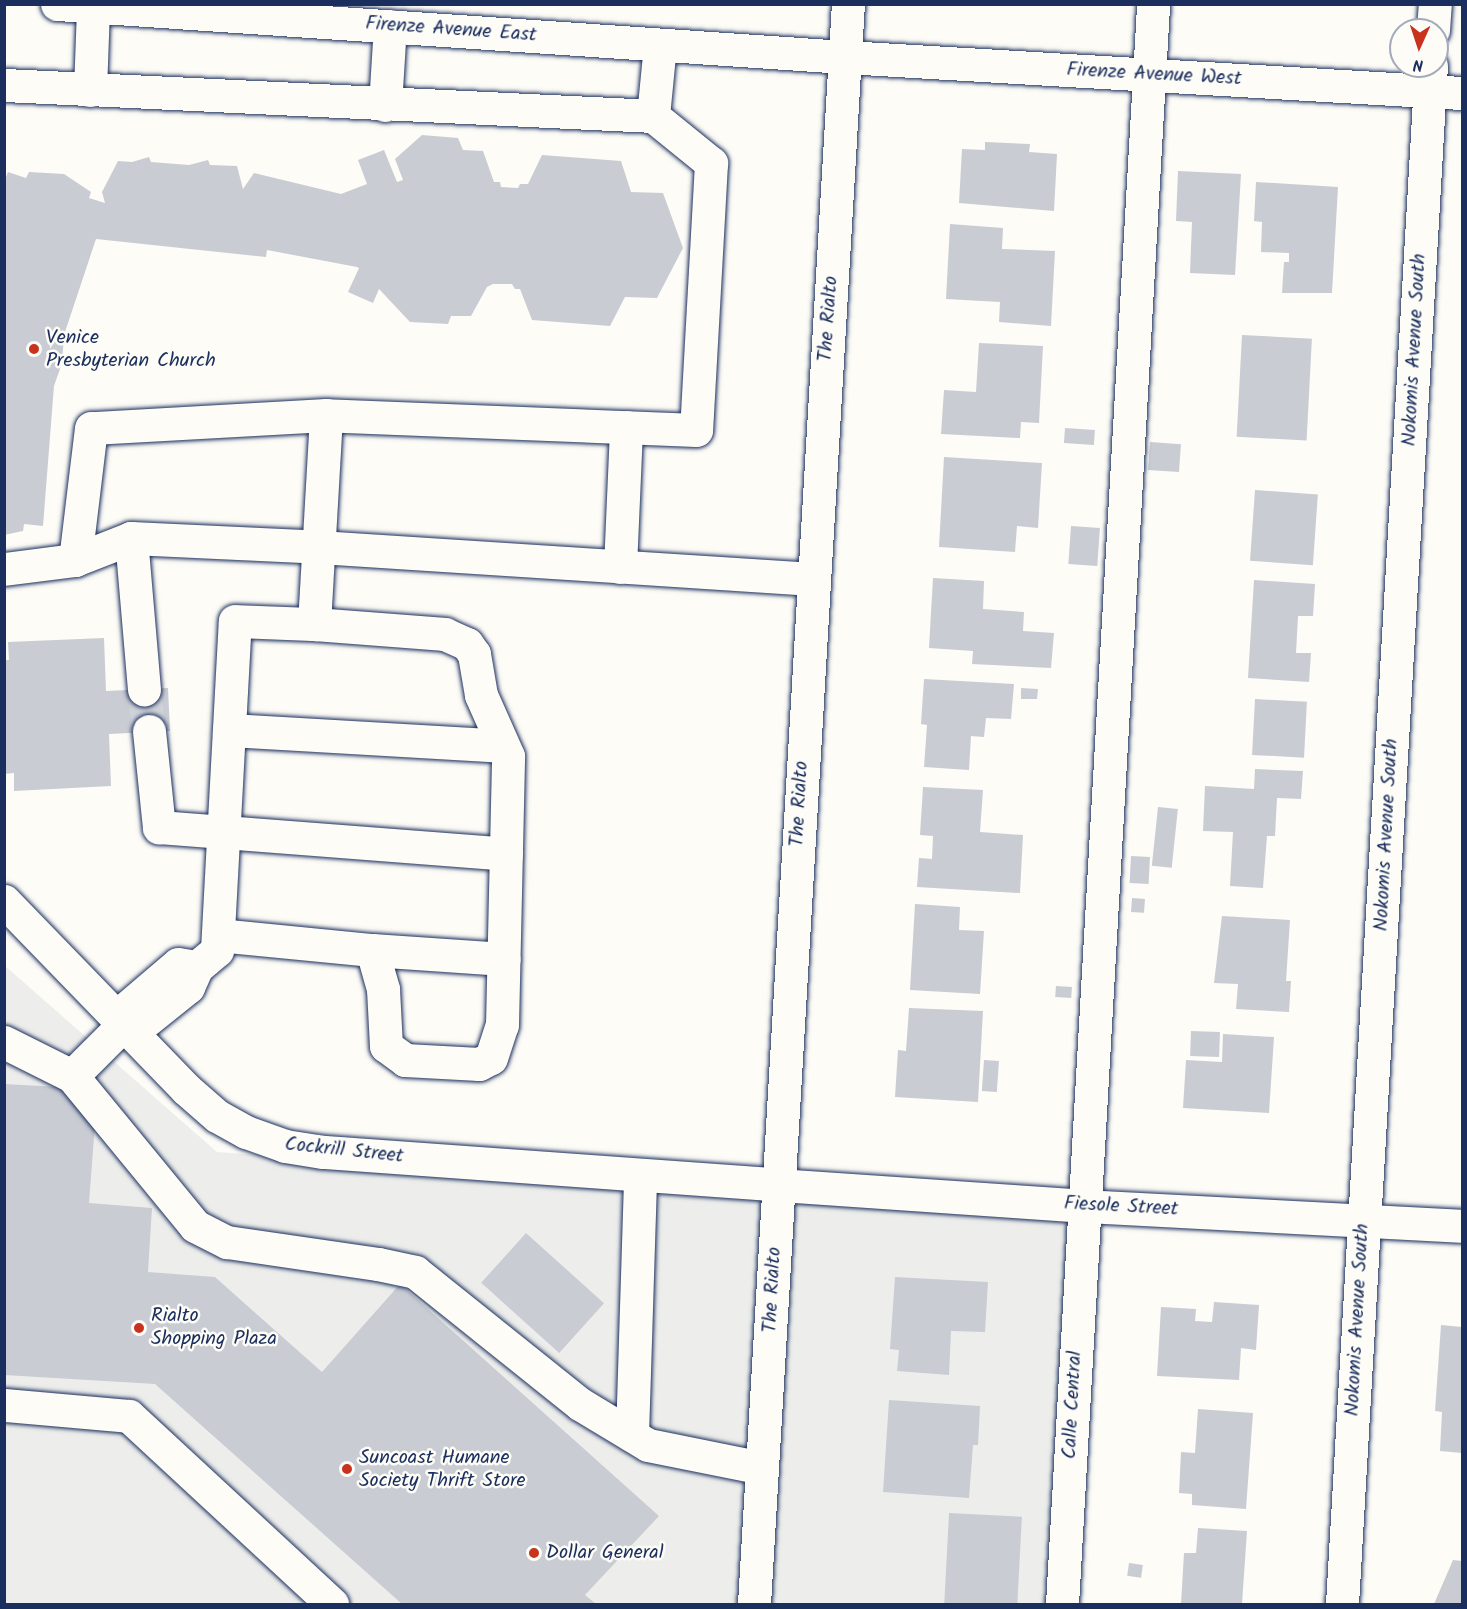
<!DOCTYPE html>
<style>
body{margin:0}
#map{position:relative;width:1467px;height:1609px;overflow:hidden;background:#fdfcf7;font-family:Kalam,sans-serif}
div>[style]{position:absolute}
.built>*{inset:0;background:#edeeec}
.building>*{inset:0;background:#c9ccd3;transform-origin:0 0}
.minor-tunnel>*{height:33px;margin-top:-16.5px;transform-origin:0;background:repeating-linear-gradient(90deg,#d0d3d8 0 33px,transparent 0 49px)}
.roads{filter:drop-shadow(0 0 2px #1b2f5e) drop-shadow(0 0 2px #1b2f5e)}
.minor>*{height:33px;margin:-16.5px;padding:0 16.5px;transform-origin:16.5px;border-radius:16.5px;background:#fdfcf7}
.dots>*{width:16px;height:16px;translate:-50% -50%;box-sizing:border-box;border:3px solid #fdfcf7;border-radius:50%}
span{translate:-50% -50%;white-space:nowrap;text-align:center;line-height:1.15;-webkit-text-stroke:5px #fdfcf7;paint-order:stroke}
.street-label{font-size:20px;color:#1b2f5e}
.poi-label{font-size:20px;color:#1b2f5e}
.left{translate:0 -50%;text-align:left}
.frame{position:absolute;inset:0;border:6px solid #1b2f5e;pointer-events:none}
.north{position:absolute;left:1389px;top:18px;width:60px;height:60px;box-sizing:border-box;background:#fdfcf7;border:2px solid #a3aaba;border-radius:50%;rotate:183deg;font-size:16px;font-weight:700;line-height:24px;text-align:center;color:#1b2f5e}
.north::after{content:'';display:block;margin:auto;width:21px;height:27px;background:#c8321e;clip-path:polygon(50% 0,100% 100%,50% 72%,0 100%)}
</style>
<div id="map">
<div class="built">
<i style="clip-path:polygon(4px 965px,217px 1152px,692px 1185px,1079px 1192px,1056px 1604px,5px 1604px)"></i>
</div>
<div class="building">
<i style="clip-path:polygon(422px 135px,458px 138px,463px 150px,483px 151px,494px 182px,500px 182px,501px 187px,518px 188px,520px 184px,528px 184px,542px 155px,621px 161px,631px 192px,663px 193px,683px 248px,657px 298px,625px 297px,610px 326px,532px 320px,520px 289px,515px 289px,512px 284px,493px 284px,487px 287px,471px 316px,451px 316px,448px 324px,410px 322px,379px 289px,373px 303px,348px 292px,359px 268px,357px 267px,267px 250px,266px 257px,96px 239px,64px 335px,62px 363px,54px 386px,43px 526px,24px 524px,23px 531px,4px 535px,4px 182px,8px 172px,26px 178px,29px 172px,64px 174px,91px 192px,89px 198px,105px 203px,102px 192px,118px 161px,132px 162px,149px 157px,151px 162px,189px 165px,208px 160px,210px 165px,237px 166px,243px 189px,254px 173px,341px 194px,367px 184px,358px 160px,384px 150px,397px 182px,403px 180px,395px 159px)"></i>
<i style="clip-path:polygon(985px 142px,1030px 144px,1029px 152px,1057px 154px,1054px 211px,959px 203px,962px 149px,985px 150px)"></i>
<i style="clip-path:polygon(1178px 171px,1241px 174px,1235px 275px,1190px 273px,1192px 222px,1176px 221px)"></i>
<i style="clip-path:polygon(1256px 182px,1338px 187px,1332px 293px,1282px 293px,1284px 262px,1289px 262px,1289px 253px,1261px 252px,1262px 222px,1254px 221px)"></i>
<i style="clip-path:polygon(950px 224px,1003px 228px,1002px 249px,1055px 251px,1051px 326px,999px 322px,1000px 302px,946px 299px)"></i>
<i style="left:1242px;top:335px;width:70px;height:102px;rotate:3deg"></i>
<i style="clip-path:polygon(979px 343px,1043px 346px,1039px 423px,1021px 422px,1020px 438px,941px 434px,944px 390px,976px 392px)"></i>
<i style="left:1065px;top:428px;width:30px;height:15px;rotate:4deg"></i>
<i style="left:1150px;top:442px;width:31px;height:28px;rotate:4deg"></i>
<i style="clip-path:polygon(944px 457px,1042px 463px,1038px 528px,1017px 526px,1015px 552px,939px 547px)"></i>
<i style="left:1255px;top:490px;width:63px;height:71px;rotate:4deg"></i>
<i style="left:1071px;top:526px;width:29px;height:38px;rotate:4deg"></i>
<i style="clip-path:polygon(933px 578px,984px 581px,983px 609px,1024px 612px,1023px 631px,1054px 633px,1051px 668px,972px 664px,973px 651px,929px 648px)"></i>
<i style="clip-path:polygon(1254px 580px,1315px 584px,1313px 616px,1298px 616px,1296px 653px,1311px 653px,1309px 682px,1248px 678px)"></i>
<i style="clip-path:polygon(104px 638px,106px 691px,168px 688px,170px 731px,109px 734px,111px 786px,14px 791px,14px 773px,4px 774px,4px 660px,9px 660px,8px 642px)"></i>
<i style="clip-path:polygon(924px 679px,1014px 684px,1011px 719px,986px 718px,984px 737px,971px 736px,969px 770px,924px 767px,927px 725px,921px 724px)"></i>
<i style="clip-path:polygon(1021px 688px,1038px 689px,1037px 699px,1021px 699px)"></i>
<i style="left:1255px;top:699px;width:52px;height:56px;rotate:3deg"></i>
<i style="clip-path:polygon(1255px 769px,1303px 771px,1301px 799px,1277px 798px,1275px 836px,1267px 836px,1263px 888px,1230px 886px,1233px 832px,1203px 831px,1205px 786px,1254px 789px)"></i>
<i style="clip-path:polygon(923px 787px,983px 790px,980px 832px,1023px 835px,1020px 893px,917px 887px,919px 858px,932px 859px,933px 836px,920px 835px)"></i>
<i style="left:1158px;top:807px;width:20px;height:59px;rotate:6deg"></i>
<i style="left:1131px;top:856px;width:19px;height:27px;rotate:3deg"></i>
<i style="left:1132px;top:898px;width:13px;height:14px;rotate:4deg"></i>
<i style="clip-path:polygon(915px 904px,960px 907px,959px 930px,984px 931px,980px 994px,910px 990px)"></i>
<i style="clip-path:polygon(1222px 916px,1290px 920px,1286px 981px,1291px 981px,1289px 1012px,1236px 1009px,1238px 984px,1214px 983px)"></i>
<i style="left:1056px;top:986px;width:16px;height:11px;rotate:4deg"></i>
<i style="clip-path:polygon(909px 1008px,983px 1011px,978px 1102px,895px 1097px,898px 1050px,906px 1051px)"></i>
<i style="left:1191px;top:1031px;width:29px;height:25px;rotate:2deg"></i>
<i style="clip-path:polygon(1223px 1034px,1274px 1037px,1269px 1113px,1183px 1108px,1186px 1060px,1222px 1062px)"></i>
<i style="left:984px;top:1060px;width:15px;height:31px;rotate:4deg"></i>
<i style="clip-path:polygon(4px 1084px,60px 1087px,95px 1124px,89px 1203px,152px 1208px,148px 1272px,215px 1277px,322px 1372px,400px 1284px,659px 1516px,585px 1595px,596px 1604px,402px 1604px,155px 1384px,4px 1375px)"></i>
<i style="left:526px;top:1233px;width:105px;height:67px;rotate:42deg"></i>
<i style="clip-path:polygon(895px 1277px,988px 1282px,985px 1332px,951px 1331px,949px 1375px,897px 1371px,899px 1350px,890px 1349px)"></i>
<i style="clip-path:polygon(1214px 1302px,1259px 1305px,1256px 1350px,1241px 1348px,1239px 1380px,1157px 1376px,1161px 1307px,1196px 1309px,1195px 1321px,1212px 1322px)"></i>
<i style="clip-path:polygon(1441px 1325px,1462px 1327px,1462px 1453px,1440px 1451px,1442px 1412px,1435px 1411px)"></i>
<i style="clip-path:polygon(889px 1400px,980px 1406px,978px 1445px,973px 1445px,969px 1498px,883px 1492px)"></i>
<i style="clip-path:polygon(1198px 1409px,1253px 1413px,1246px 1509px,1192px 1505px,1192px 1494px,1179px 1493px,1181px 1452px,1195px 1453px)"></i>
<i style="left:949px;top:1513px;width:73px;height:91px;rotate:3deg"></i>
<i style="clip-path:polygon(1198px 1528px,1247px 1531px,1242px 1604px,1181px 1604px,1184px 1553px,1196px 1553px)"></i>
<i style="clip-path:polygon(1453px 1560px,1462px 1561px,1462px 1604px,1434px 1604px)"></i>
<i style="left:1129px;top:1563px;width:14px;height:13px;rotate:8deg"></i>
</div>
<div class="minor-tunnel">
<i style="left:144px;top:689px;width:42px;rotate:83.2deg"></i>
</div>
<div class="roads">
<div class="minor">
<i style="left:57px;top:4px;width:790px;rotate:3.85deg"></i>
<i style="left:845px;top:57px;width:618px;rotate:3.34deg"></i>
<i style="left:1433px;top:30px;width:26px;rotate:-86deg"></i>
<i style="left:4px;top:85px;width:650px;rotate:2.73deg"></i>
<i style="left:653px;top:116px;width:75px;rotate:39deg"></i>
<i style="left:711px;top:163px;width:267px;rotate:93.2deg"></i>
<i style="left:696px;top:430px;width:370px;rotate:-177.7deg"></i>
<i style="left:326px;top:415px;width:235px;rotate:176.8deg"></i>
<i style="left:91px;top:428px;width:133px;rotate:96.9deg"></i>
<i style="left:90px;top:90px;width:83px;rotate:-87.9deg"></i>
<i style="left:385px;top:105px;width:79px;rotate:-86.4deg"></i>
<i style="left:653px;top:116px;width:71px;rotate:-84.4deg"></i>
<i style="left:131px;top:538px;width:152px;rotate:85.1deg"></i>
<i style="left:620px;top:567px;width:140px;rotate:-87.5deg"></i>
<i style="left:4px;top:569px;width:72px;rotate:-7.2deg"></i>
<i style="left:75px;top:560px;width:60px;rotate:-21.4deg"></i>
<i style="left:131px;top:538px;width:188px;rotate:2.7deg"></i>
<i style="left:319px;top:547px;width:495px;rotate:3.7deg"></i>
<i style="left:229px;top:730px;width:274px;rotate:3.3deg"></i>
<i style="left:149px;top:731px;width:97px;rotate:84.1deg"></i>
<i style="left:159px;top:827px;width:348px;rotate:4.4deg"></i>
<i style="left:4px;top:901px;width:262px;rotate:45.9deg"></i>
<i style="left:186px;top:1089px;width:41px;rotate:41.1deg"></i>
<i style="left:217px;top:1116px;width:33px;rotate:29deg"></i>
<i style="left:246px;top:1132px;width:41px;rotate:19.7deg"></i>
<i style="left:285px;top:1146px;width:39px;rotate:9deg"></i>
<i style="left:324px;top:1152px;width:456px;rotate:4.1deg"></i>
<i style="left:779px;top:1185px;width:306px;rotate:3.9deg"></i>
<i style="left:1084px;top:1206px;width:379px;rotate:3deg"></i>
<i style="left:218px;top:935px;width:155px;rotate:5.6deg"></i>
<i style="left:372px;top:950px;width:41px;rotate:74.2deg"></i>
<i style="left:383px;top:989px;width:57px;rotate:87deg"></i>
<i style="left:386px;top:1046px;width:24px;rotate:36deg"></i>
<i style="left:405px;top:1060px;width:74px;rotate:3.1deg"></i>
<i style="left:479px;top:1064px;width:13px;rotate:-27deg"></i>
<i style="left:491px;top:1058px;width:35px;rotate:-72deg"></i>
<i style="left:502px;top:1025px;width:269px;rotate:-88.7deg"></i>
<i style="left:508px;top:756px;width:67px;rotate:-113.9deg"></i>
<i style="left:481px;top:695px;width:42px;rotate:-99.7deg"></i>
<i style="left:474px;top:654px;width:12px;rotate:-125deg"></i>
<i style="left:467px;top:644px;width:24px;rotate:-156deg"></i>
<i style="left:445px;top:634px;width:131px;rotate:-175.6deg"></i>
<i style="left:372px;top:950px;width:132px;rotate:3.9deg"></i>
<i style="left:117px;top:1016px;width:80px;rotate:-40.4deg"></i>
<i style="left:178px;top:964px;width:19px;rotate:9deg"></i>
<i style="left:132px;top:1032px;width:72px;rotate:-38.8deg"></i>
<i style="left:188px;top:987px;width:22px;rotate:-66deg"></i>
<i style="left:197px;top:967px;width:26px;rotate:-40deg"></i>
<i style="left:217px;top:950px;width:329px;rotate:-86.9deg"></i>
<i style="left:235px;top:621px;width:79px;rotate:2.2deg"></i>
<i style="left:314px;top:624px;width:209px;rotate:-86.7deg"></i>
<i style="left:4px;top:1042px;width:76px;rotate:26.6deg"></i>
<i style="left:72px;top:1076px;width:74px;rotate:-45deg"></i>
<i style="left:72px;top:1076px;width:194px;rotate:50.6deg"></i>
<i style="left:195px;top:1226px;width:36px;rotate:27deg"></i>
<i style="left:227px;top:1242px;width:153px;rotate:8.3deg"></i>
<i style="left:378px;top:1264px;width:38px;rotate:12deg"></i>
<i style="left:415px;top:1272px;width:211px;rotate:38.7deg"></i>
<i style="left:580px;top:1404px;width:79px;rotate:31.1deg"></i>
<i style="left:648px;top:1445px;width:116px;rotate:11.4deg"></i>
<i style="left:4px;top:1405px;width:125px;rotate:5deg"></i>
<i style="left:129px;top:1416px;width:277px;rotate:42.8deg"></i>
<i style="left:632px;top:1435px;width:260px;rotate:-88.2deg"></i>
<i style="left:754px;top:1604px;width:1603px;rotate:-86.64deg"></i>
<i style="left:1062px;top:1604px;width:1603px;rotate:-86.74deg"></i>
<i style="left:1342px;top:1604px;width:1541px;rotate:-86.69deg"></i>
</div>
</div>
<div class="dots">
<i style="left:34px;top:349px;background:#c8321e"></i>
<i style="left:139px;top:1328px;background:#c8321e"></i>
<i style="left:347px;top:1469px;background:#c8321e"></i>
<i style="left:534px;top:1553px;background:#c8321e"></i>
</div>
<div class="street-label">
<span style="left:451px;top:30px;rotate:4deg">Firenze Avenue East</span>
<span style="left:1154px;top:75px;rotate:3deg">Firenze Avenue West</span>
<span style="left:829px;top:319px;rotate:-86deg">The Rialto</span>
<span style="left:1415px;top:350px;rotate:-87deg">Nokomis Avenue South</span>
<span style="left:800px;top:804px;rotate:-87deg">The Rialto</span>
<span style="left:1387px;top:835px;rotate:-87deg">Nokomis Avenue South</span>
<span style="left:344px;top:1151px;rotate:6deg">Cockrill Street</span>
<span style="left:1121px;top:1207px;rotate:3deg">Fiesole Street</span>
<span style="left:773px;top:1290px;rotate:-87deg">The Rialto</span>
<span style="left:1358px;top:1320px;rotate:-87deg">Nokomis Avenue South</span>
<span style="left:1073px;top:1405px;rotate:-87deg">Calle Central</span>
</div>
<div class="poi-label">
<span class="left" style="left:46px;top:350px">Venice<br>Presbyterian Church</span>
<span class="left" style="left:151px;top:1328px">Rialto<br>Shopping Plaza</span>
<span class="left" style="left:359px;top:1470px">Suncoast Humane<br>Society Thrift Store</span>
<span class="left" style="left:546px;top:1553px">Dollar General</span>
</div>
<div class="frame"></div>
<div class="north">N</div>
</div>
